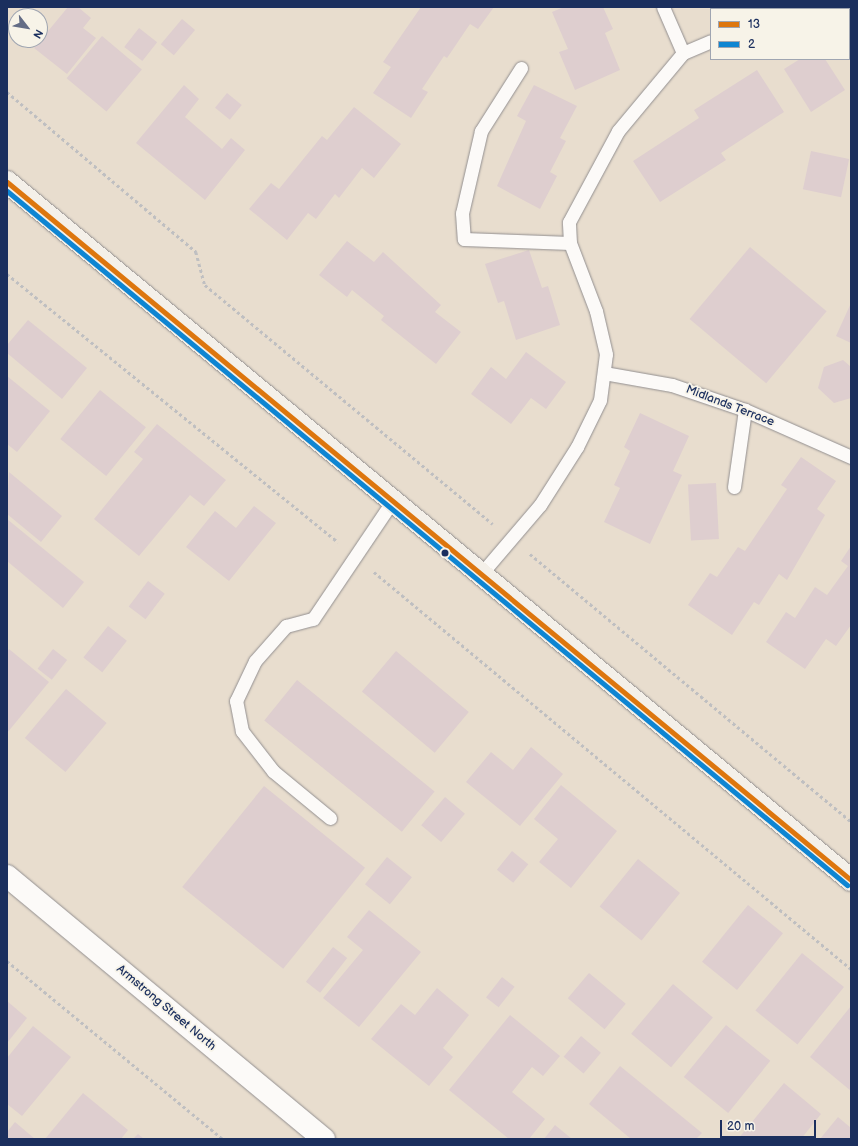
<!DOCTYPE html>
<style>
body{margin:0}
#map{position:relative;width:858px;height:1146px;overflow:hidden;background:#e8ddce;font-family:"Balsamiq Sans",sans-serif}
div>[style]{position:absolute}
.building>*{inset:0;background:#dececf;transform-origin:0 0}
.path>*{height:2.5px;margin-top:-1.25px;transform-origin:0;background:repeating-linear-gradient(90deg,#bfbfc1 0 3px,transparent 0 6px)}
.roads{filter:drop-shadow(0 0 1px #928f90) drop-shadow(0 0 1px #928f90)}
.lane>*{height:13px;margin:-6.5px;padding:0 6.5px;transform-origin:6.5px;border-radius:6.5px;background:#fcfaf8}
.street>*{height:22px;margin:-11px;padding:0 11px;transform-origin:11px;border-radius:11px;background:#fcfaf8}
.secondary>*{height:22px;margin:-11px;padding:0 11px;transform-origin:11px;border-radius:11px;background:#f4f0e9}
.bus-1>*{height:5px;margin:-2.5px;padding:0 2.5px;transform-origin:2.5px;border-radius:2.5px;background:#dd760e}
.bus-2>*{height:5px;margin:-2.5px;padding:0 2.5px;transform-origin:2.5px;border-radius:2.5px;background:#0e85d2}
.dots>*{width:11px;height:11px;translate:-50% -50%;box-sizing:border-box;border:2px solid #f7f3e8;border-radius:50%}
span{translate:-50% -50%;white-space:nowrap;text-align:center;line-height:1.15;-webkit-text-stroke:3.5px #f7f3e8;paint-order:stroke}
.street-label{font-size:12px;color:#1b2f5e}
.frame{position:absolute;inset:0;border:8px solid #1b2f5e;pointer-events:none}
.legend{position:absolute;left:710px;top:8px;width:140px;height:52px;box-sizing:border-box;background:#f7f3e8;border:1px solid #9fa5b1;margin:0;padding:5px 7px;list-style:none;font-size:12px;color:#1b2f5e}
.legend li{display:flex;align-items:center;gap:8px;height:20px}
.legend b{width:20px;border:1px solid #9fa5b1}
.north{position:absolute;left:8px;top:8px;width:40px;height:40px;box-sizing:border-box;background:#f7f3e8;border:1px solid #9fa5b1;border-radius:50%;rotate:121deg;font-size:11px;font-weight:700;line-height:16px;text-align:center;color:#1b2f5e}
.north::after{content:'';display:block;margin:auto;width:14px;height:18px;background:#636c85;clip-path:polygon(50% 0,100% 100%,50% 72%,0 100%)}
.scale{position:absolute;left:720px;top:1120px;width:96px;height:18px;box-sizing:border-box;border:2px solid #1b2f5e;border-top:0;padding-left:5px;font-size:12px;line-height:14px;white-space:nowrap;color:#1b2f5e;-webkit-text-stroke:3px #f7f3e8;paint-order:stroke}
</style>
<div id="map">
<div class="building">
<i style="clip-path:polygon(68px 7px,78px 7px,91px 18px,83px 28px,96px 38px,67px 74px,34px 48px)"></i>
<i style="clip-path:polygon(421px 7px,494px 7px,478px 29px,470px 24px,447px 58px,444px 56px,422px 89px,428px 92px,411px 118px,373px 93px,391px 67px,383px 62px)"></i>
<i style="clip-path:polygon(564px 7px,603px 7px,613px 29px,605px 33px,620px 70px,575px 90px,559px 52px,568px 49px,552px 12px)"></i>
<i style="left:182px;top:19px;width:17px;height:33px;rotate:40deg"></i>
<i style="left:139px;top:28px;width:23px;height:24px;rotate:38deg"></i>
<i style="left:102px;top:36px;width:52px;height:55px;rotate:40deg"></i>
<i style="clip-path:polygon(800px 59px,825px 59px,845px 90px,811px 112px,784px 69px)"></i>
<i style="clip-path:polygon(757px 70px,784px 112px,721px 153px,726px 160px,660px 202px,633px 161px,699px 118px,694px 110px)"></i>
<i style="clip-path:polygon(184px 85px,199px 99px,185px 117px,222px 149px,231px 138px,245px 150px,205px 200px,136px 143px)"></i>
<i style="clip-path:polygon(534px 85px,577px 106px,560px 138px,566px 141px,550px 172px,557px 176px,540px 209px,497px 186px,526px 121px,517px 116px)"></i>
<i style="left:227px;top:93px;width:19px;height:19px;rotate:39deg"></i>
<i style="clip-path:polygon(354px 107px,401px 144px,374px 178px,362px 168px,339px 198px,335px 194px,316px 219px,308px 213px,287px 240px,249px 209px,271px 183px,279px 189px,322px 136px,327px 140px)"></i>
<i style="left:811px;top:151px;width:39px;height:39px;rotate:12deg"></i>
<i style="clip-path:polygon(347px 241px,374px 262px,383px 252px,441px 305px,435px 312px,461px 332px,436px 364px,381px 320px,384px 316px,352px 290px,347px 297px,319px 275px)"></i>
<i style="left:750px;top:247px;width:100px;height:94px;rotate:40deg"></i>
<i style="clip-path:polygon(529px 250px,542px 288px,548px 286px,560px 325px,516px 340px,504px 301px,498px 303px,485px 264px)"></i>
<i style="clip-path:polygon(851px 303px,851px 343px,836px 336px)"></i>
<i style="clip-path:polygon(28px 320px,87px 368px,62px 399px,7px 353px,7px 345px)"></i>
<i style="clip-path:polygon(526px 352px,566px 382px,546px 409px,531px 398px,511px 424px,471px 394px,491px 367px,506px 379px)"></i>
<i style="clip-path:polygon(843px 360px,851px 367px,851px 398px,834px 403px,818px 388px,824px 367px)"></i>
<i style="clip-path:polygon(7px 376px,50px 411px,17px 452px,7px 444px)"></i>
<i style="left:100px;top:390px;width:59px;height:63px;rotate:39deg"></i>
<i style="clip-path:polygon(640px 413px,689px 436px,673px 471px,682px 475px,650px 544px,604px 522px,620px 488px,614px 485px,630px 451px,624px 447px)"></i>
<i style="clip-path:polygon(157px 424px,226px 480px,204px 506px,190px 495px,139px 556px,94px 519px,143px 459px,134px 452px)"></i>
<i style="clip-path:polygon(801px 457px,836px 481px,817px 509px,825px 515px,787px 580px,779px 574px,759px 605px,754px 602px,732px 635px,688px 605px,710px 573px,717px 577px,738px 547px,745px 551px,787px 489px,781px 485px)"></i>
<i style="clip-path:polygon(9px 472px,62px 516px,41px 542px,7px 514px)"></i>
<i style="left:716px;top:483px;width:56px;height:28px;rotate:87deg"></i>
<i style="clip-path:polygon(254px 506px,276px 523px,229px 581px,186px 547px,215px 511px,236px 528px)"></i>
<i style="clip-path:polygon(7px 519px,84px 582px,63px 608px,7px 561px)"></i>
<i style="clip-path:polygon(851px 546px,851px 625px,836px 646px,826px 639px,805px 669px,766px 642px,786px 612px,795px 618px,815px 587px,827px 595px,848px 566px,841px 561px)"></i>
<i style="left:148px;top:581px;width:21px;height:32px;rotate:37deg"></i>
<i style="left:108px;top:626px;width:24px;height:40px;rotate:38deg"></i>
<i style="clip-path:polygon(9px 649px,49px 682px,7px 733px,7px 652px)"></i>
<i style="left:53px;top:649px;width:18px;height:25px;rotate:38deg"></i>
<i style="left:396px;top:651px;width:95px;height:53px;rotate:40deg"></i>
<i style="left:297px;top:680px;width:177px;height:52px;rotate:39deg"></i>
<i style="left:66px;top:689px;width:53px;height:64px;rotate:40deg"></i>
<i style="clip-path:polygon(531px 747px,563px 774px,520px 826px,466px 782px,491px 752px,513px 770px)"></i>
<i style="clip-path:polygon(561px 785px,617px 831px,571px 888px,539px 862px,558px 839px,534px 819px)"></i>
<i style="left:264px;top:786px;width:130px;height:130px;rotate:39deg"></i>
<i style="left:445px;top:797px;width:26px;height:37px;rotate:40deg"></i>
<i style="left:512px;top:851px;width:21px;height:24px;rotate:39deg"></i>
<i style="left:387px;top:857px;width:32px;height:35px;rotate:39deg"></i>
<i style="left:638px;top:859px;width:54px;height:61px;rotate:39deg"></i>
<i style="left:748px;top:905px;width:45px;height:73px;rotate:39deg"></i>
<i style="clip-path:polygon(369px 910px,421px 952px,359px 1027px,323px 998px,363px 950px,347px 937px)"></i>
<i style="left:333px;top:947px;width:18px;height:44px;rotate:38deg"></i>
<i style="left:802px;top:953px;width:54px;height:74px;rotate:39deg"></i>
<i style="left:589px;top:973px;width:48px;height:33px;rotate:40deg"></i>
<i style="left:502px;top:977px;width:16px;height:26px;rotate:38deg"></i>
<i style="left:673px;top:984px;width:52px;height:65px;rotate:40deg"></i>
<i style="clip-path:polygon(437px 988px,469px 1015px,443px 1048px,453px 1057px,429px 1086px,371px 1039px,401px 1004px,415px 1015px)"></i>
<i style="clip-path:polygon(7px 1001px,27px 1018px,7px 1043px)"></i>
<i style="clip-path:polygon(851px 1006px,851px 1091px,810px 1057px)"></i>
<i style="clip-path:polygon(510px 1015px,560px 1056px,543px 1076px,532px 1067px,512px 1092px,545px 1119px,529px 1139px,509px 1139px,449px 1090px)"></i>
<i style="left:726px;top:1025px;width:57px;height:67px;rotate:39deg"></i>
<i style="clip-path:polygon(33px 1026px,71px 1057px,22px 1116px,7px 1104px,7px 1058px)"></i>
<i style="left:581px;top:1036px;width:26px;height:27px;rotate:40deg"></i>
<i style="clip-path:polygon(620px 1066px,702px 1133px,696px 1139px,631px 1139px,589px 1104px)"></i>
<i style="clip-path:polygon(784px 1083px,821px 1114px,801px 1139px,738px 1139px)"></i>
<i style="clip-path:polygon(83px 1093px,128px 1130px,121px 1139px,45px 1139px)"></i>
<i style="clip-path:polygon(838px 1117px,851px 1128px,851px 1139px,820px 1139px)"></i>
<i style="clip-path:polygon(15px 1122px,35px 1139px,7px 1139px,7px 1132px)"></i>
<i style="clip-path:polygon(555px 1125px,572px 1139px,544px 1139px)"></i>
<i style="clip-path:polygon(138px 1134px,144px 1139px,133px 1139px)"></i>
</div>
<div class="path">
<i style="left:7px;top:92px;width:248px;rotate:40.2deg"></i>
<i style="left:196px;top:252px;width:34px;rotate:75deg"></i>
<i style="left:205px;top:285px;width:374px;rotate:39.7deg"></i>
<i style="left:7px;top:274px;width:426px;rotate:39deg"></i>
<i style="left:530px;top:554px;width:418px;rotate:39.8deg"></i>
<i style="left:374px;top:572px;width:621px;rotate:39.77deg"></i>
<i style="left:7px;top:961px;width:280px;rotate:39.5deg"></i>
</div>
<div class="roads">
<div class="lane">
<i style="left:663px;top:7px;width:50px;rotate:66.5deg"></i>
<i style="left:794px;top:9px;width:6px;rotate:-18deg"></i>
<i style="left:521px;top:68px;width:75px;rotate:122.4deg"></i>
<i style="left:481px;top:131px;width:84px;rotate:103deg"></i>
<i style="left:462px;top:213px;width:26px;rotate:86deg"></i>
<i style="left:464px;top:239px;width:106px;rotate:2.2deg"></i>
<i style="left:604px;top:373px;width:69px;rotate:10deg"></i>
<i style="left:672px;top:385px;width:77px;rotate:18.9deg"></i>
<i style="left:745px;top:410px;width:116px;rotate:23.9deg"></i>
<i style="left:734px;top:487px;width:78px;rotate:-81.9deg"></i>
<i style="left:481px;top:574px;width:91px;rotate:-49.5deg"></i>
<i style="left:540px;top:505px;width:69px;rotate:-57.5deg"></i>
<i style="left:577px;top:447px;width:52px;rotate:-63.9deg"></i>
<i style="left:600px;top:400px;width:46px;rotate:-82.6deg"></i>
<i style="left:606px;top:354px;width:44px;rotate:-103.1deg"></i>
<i style="left:596px;top:311px;width:73px;rotate:-110.9deg"></i>
<i style="left:570px;top:243px;width:21px;rotate:-93deg"></i>
<i style="left:569px;top:222px;width:103px;rotate:-61.7deg"></i>
<i style="left:618px;top:131px;width:102px;rotate:-50.2deg"></i>
<i style="left:683px;top:53px;width:30px;rotate:-23deg"></i>
<i style="left:330px;top:818px;width:74px;rotate:-140.5deg"></i>
<i style="left:273px;top:771px;width:51px;rotate:-127.8deg"></i>
<i style="left:242px;top:731px;width:31px;rotate:-101deg"></i>
<i style="left:236px;top:701px;width:44px;rotate:-64.6deg"></i>
<i style="left:255px;top:661px;width:47px;rotate:-48.5deg"></i>
<i style="left:286px;top:626px;width:28px;rotate:-15deg"></i>
<i style="left:313px;top:619px;width:141px;rotate:-56deg"></i>
</div>
<div class="street">
<i style="left:7px;top:876px;width:412px;rotate:39.7deg"></i>
</div>
<div class="secondary">
<i style="left:7px;top:182px;width:1095px;rotate:39.59deg"></i>
</div>
</div>
<div class="bus-1">
<i style="left:7px;top:182px;width:1095px;rotate:39.59deg"></i>
</div>
<div class="bus-2">
<i style="left:7px;top:191px;width:1090px;rotate:39.56deg"></i>
</div>
<div class="dots">
<i style="left:445px;top:553px;background:#1b2f5e"></i>
</div>
<div class="street-label">
<span style="left:730px;top:406px;rotate:21deg">Midlands Terrace</span>
<span style="left:166px;top:1008px;rotate:40deg">Armstrong Street North</span>
</div>
<div class="frame"></div>
<ul class="legend">
<li><b style="height:5px;background:#dd760e"></b>13</li>
<li><b style="height:5px;background:#0e85d2"></b>2</li>
</ul>
<div class="north">N</div>
<div class="scale">20 m</div>
</div>
